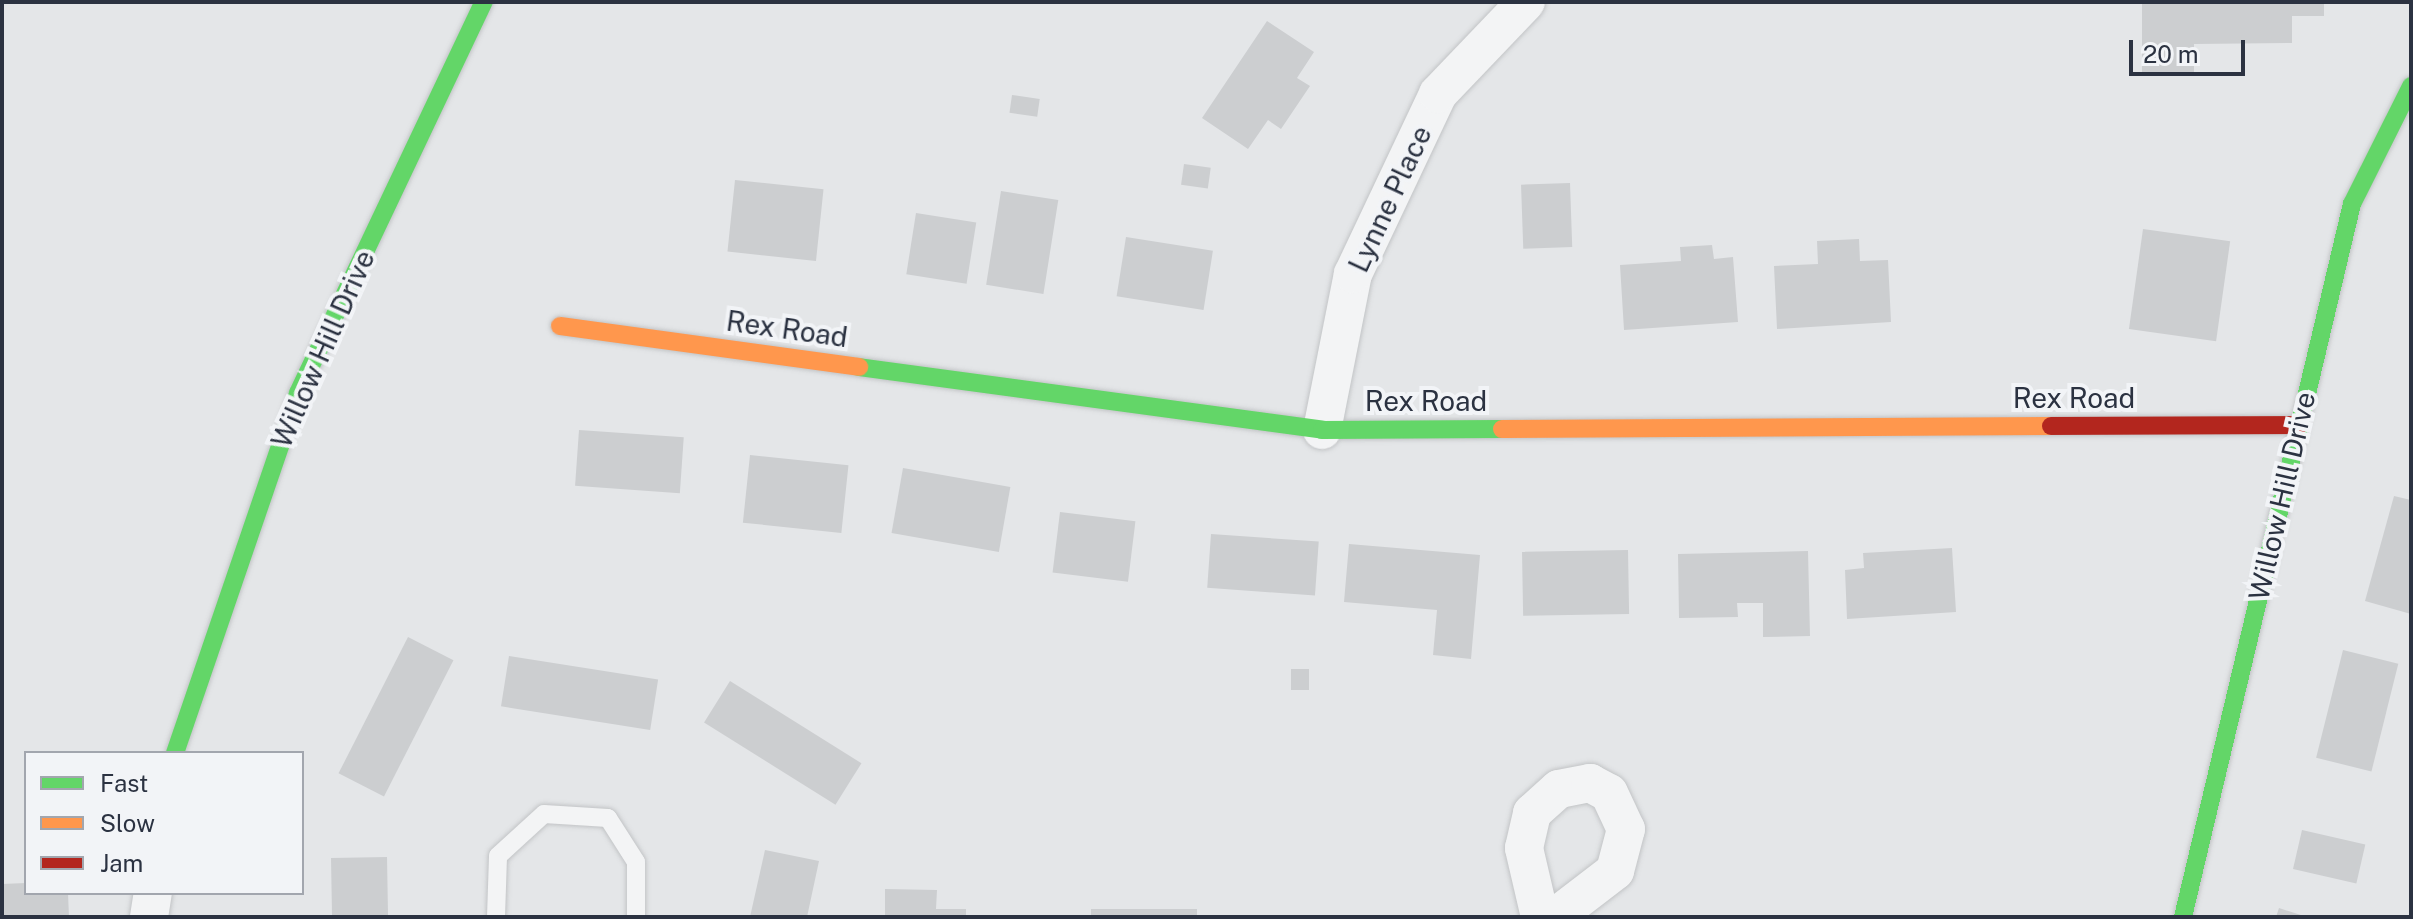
<!DOCTYPE html>
<style>
body{margin:0}
#map{position:relative;width:2413px;height:919px;overflow:hidden;background:#e4e6e8;font-family:"Public Sans",sans-serif}
div>[style]{position:absolute}
.building>*{inset:0;background:#ccced0;transform-origin:0 0}
.roads{filter:drop-shadow(0 0 2px #c2c4c6) drop-shadow(0 0 2px #c2c4c6)}
.lane>*{height:18px;margin:-9px;padding:0 9px;transform-origin:9px;border-radius:9px;background:#f3f4f5}
.street>*{height:38px;margin:-19px;padding:0 19px;transform-origin:19px;border-radius:19px;background:#f3f4f5}
.fast>*{height:18px;margin:-9px;padding:0 9px;transform-origin:9px;border-radius:9px;background:#63d668}
.slow>*{height:18px;margin:-9px;padding:0 9px;transform-origin:9px;border-radius:9px;background:#ff974d}
.jam>*{height:18px;margin:-9px;padding:0 9px;transform-origin:9px;border-radius:9px;background:#b3261e}
span{translate:-50% -50%;white-space:nowrap;text-align:center;line-height:1.15;-webkit-text-stroke:8px #f2f4f7;paint-order:stroke}
.street-label{font-size:28px;color:#2b3241}
.frame{position:absolute;inset:0;border:4px solid #2b3241;pointer-events:none}
.legend{position:absolute;left:24px;top:751px;width:280px;height:144px;box-sizing:border-box;background:#f2f4f7;border:2px solid #a2a6ae;margin:0;padding:10px 14px;list-style:none;font-size:24px;color:#2b3241}
.legend li{display:flex;align-items:center;gap:16px;height:40px}
.legend b{width:40px;border:2px solid #a2a6ae}
.scale{position:absolute;left:2129px;top:40px;width:116px;height:36px;box-sizing:border-box;border:4px solid #2b3241;border-top:0;padding-left:10px;font-size:24px;line-height:28px;white-space:nowrap;color:#2b3241;-webkit-text-stroke:6px #f2f4f7;paint-order:stroke}
</style>
<div id="map">
<div class="building">
<i style="clip-path:polygon(2142px 2px,2324px 2px,2324px 16px,2292px 16px,2292px 43px,2194px 44px,2194px 73px,2142px 73px)"></i>
<i style="clip-path:polygon(1267px 21px,1314px 52px,1297px 78px,1310px 86px,1281px 129px,1268px 120px,1248px 149px,1202px 118px)"></i>
<i style="left:1012px;top:95px;width:28px;height:18px;rotate:8deg"></i>
<i style="left:1184px;top:164px;width:27px;height:21px;rotate:8deg"></i>
<i style="left:735px;top:180px;width:89px;height:72px;rotate:6deg"></i>
<i style="left:1570px;top:183px;width:64px;height:49px;rotate:88deg"></i>
<i style="left:1001px;top:191px;width:58px;height:95px;rotate:9deg"></i>
<i style="left:916px;top:213px;width:61px;height:62px;rotate:9deg"></i>
<i style="left:2143px;top:229px;width:88px;height:101px;rotate:8deg"></i>
<i style="left:1126px;top:237px;width:88px;height:60px;rotate:9deg"></i>
<i style="clip-path:polygon(1859px 239px,1860px 261px,1888px 260px,1891px 322px,1777px 329px,1774px 266px,1818px 264px,1817px 241px)"></i>
<i style="clip-path:polygon(1712px 245px,1714px 259px,1733px 257px,1738px 322px,1624px 330px,1620px 265px,1681px 261px,1680px 247px)"></i>
<i style="left:579px;top:430px;width:105px;height:56px;rotate:4deg"></i>
<i style="left:750px;top:455px;width:99px;height:68px;rotate:6deg"></i>
<i style="left:903px;top:468px;width:109px;height:66px;rotate:10deg"></i>
<i style="clip-path:polygon(2394px 496px,2411px 500px,2411px 614px,2365px 601px)"></i>
<i style="left:1060px;top:512px;width:76px;height:61px;rotate:7deg"></i>
<i style="left:1211px;top:534px;width:108px;height:54px;rotate:4deg"></i>
<i style="clip-path:polygon(1349px 544px,1480px 555px,1471px 659px,1433px 655px,1437px 610px,1344px 602px)"></i>
<i style="clip-path:polygon(1952px 548px,1956px 612px,1847px 619px,1845px 570px,1864px 568px,1863px 553px)"></i>
<i style="left:1628px;top:550px;width:64px;height:106px;rotate:89deg"></i>
<i style="clip-path:polygon(1808px 551px,1810px 636px,1763px 637px,1763px 603px,1737px 603px,1738px 617px,1679px 618px,1678px 554px)"></i>
<i style="left:408px;top:637px;width:51px;height:153px;rotate:27deg"></i>
<i style="left:2343px;top:650px;width:57px;height:111px;rotate:14deg"></i>
<i style="left:509px;top:656px;width:151px;height:51px;rotate:9deg"></i>
<i style="left:1309px;top:669px;width:21px;height:18px;rotate:90deg"></i>
<i style="left:730px;top:681px;width:155px;height:49px;rotate:32deg"></i>
<i style="left:2302px;top:830px;width:65px;height:40px;rotate:13deg"></i>
<i style="clip-path:polygon(765px 850px,819px 861px,807px 917px,750px 917px)"></i>
<i style="left:387px;top:857px;width:60px;height:56px;rotate:89deg"></i>
<i style="clip-path:polygon(26px 883px,26px 893px,68px 893px,69px 917px,2px 917px,2px 884px)"></i>
<i style="clip-path:polygon(885px 889px,937px 890px,936px 909px,966px 909px,966px 917px,885px 917px)"></i>
<i style="clip-path:polygon(2279px 908px,2304px 916px,2304px 917px,2276px 917px)"></i>
<i style="left:1091px;top:909px;width:106px;height:8px"></i>
</div>
<div class="roads">
<div class="lane">
<i style="left:496px;top:917px;width:61px;rotate:-88.1deg"></i>
<i style="left:498px;top:856px;width:62px;rotate:-42.4deg"></i>
<i style="left:544px;top:814px;width:64px;rotate:3.6deg"></i>
<i style="left:608px;top:818px;width:52px;rotate:57.5deg"></i>
<i style="left:636px;top:862px;width:55px;rotate:90deg"></i>
</div>
<div class="street">
<i style="left:1322px;top:430px;width:159px;rotate:-78.8deg"></i>
<i style="left:1353px;top:274px;width:199px;rotate:-64.7deg"></i>
<i style="left:1438px;top:94px;width:127px;rotate:-46.3deg"></i>
<i style="left:149px;top:917px;width:24px;rotate:-81deg"></i>
<i style="left:1540px;top:917px;width:71px;rotate:-103.1deg"></i>
<i style="left:1524px;top:848px;width:36px;rotate:-77deg"></i>
<i style="left:1532px;top:813px;width:36px;rotate:-42deg"></i>
<i style="left:1559px;top:789px;width:32px;rotate:-11deg"></i>
<i style="left:1590px;top:783px;width:21px;rotate:28deg"></i>
<i style="left:1609px;top:793px;width:40px;rotate:65deg"></i>
<i style="left:1626px;top:829px;width:43px;rotate:104.7deg"></i>
<i style="left:1615px;top:871px;width:76px;rotate:142.5deg"></i>
</div>
<div class="fast">
<i style="left:859px;top:367px;width:467px;rotate:7.7deg"></i>
<i style="left:1322px;top:430px;width:180px;rotate:-0.3deg"></i>
<i style="left:175px;top:753px;width:380px;rotate:-71.1deg"></i>
<i style="left:298px;top:393px;width:433px;rotate:-64.6deg"></i>
<i style="left:2183px;top:917px;width:733px;rotate:-76.67deg"></i>
<i style="left:2352px;top:204px;width:132px;rotate:-63.4deg"></i>
</div>
<div class="slow">
<i style="left:560px;top:326px;width:302px;rotate:7.8deg"></i>
<i style="left:1502px;top:429px;width:549px;rotate:-0.31deg"></i>
</div>
<div class="jam">
<i style="left:2051px;top:426px;width:248px;rotate:-0.2deg"></i>
</div>
</div>
<div class="street-label">
<span style="left:1390px;top:199px;rotate:-65deg">Lynne Place</span>
<span style="left:787px;top:329px;rotate:8deg">Rex Road</span>
<span style="left:323px;top:349px;rotate:-66deg">Willow Hill Drive</span>
<span style="left:2074px;top:398px">Rex Road</span>
<span style="left:1426px;top:401px">Rex Road</span>
<span style="left:2282px;top:496px;rotate:-77deg">Willow Hill Drive</span>
</div>
<div class="frame"></div>
<ul class="legend">
<li><b style="height:10px;background:#63d668"></b>Fast</li>
<li><b style="height:10px;background:#ff974d"></b>Slow</li>
<li><b style="height:10px;background:#b3261e"></b>Jam</li>
</ul>
<div class="scale">20 m</div>
</div>
